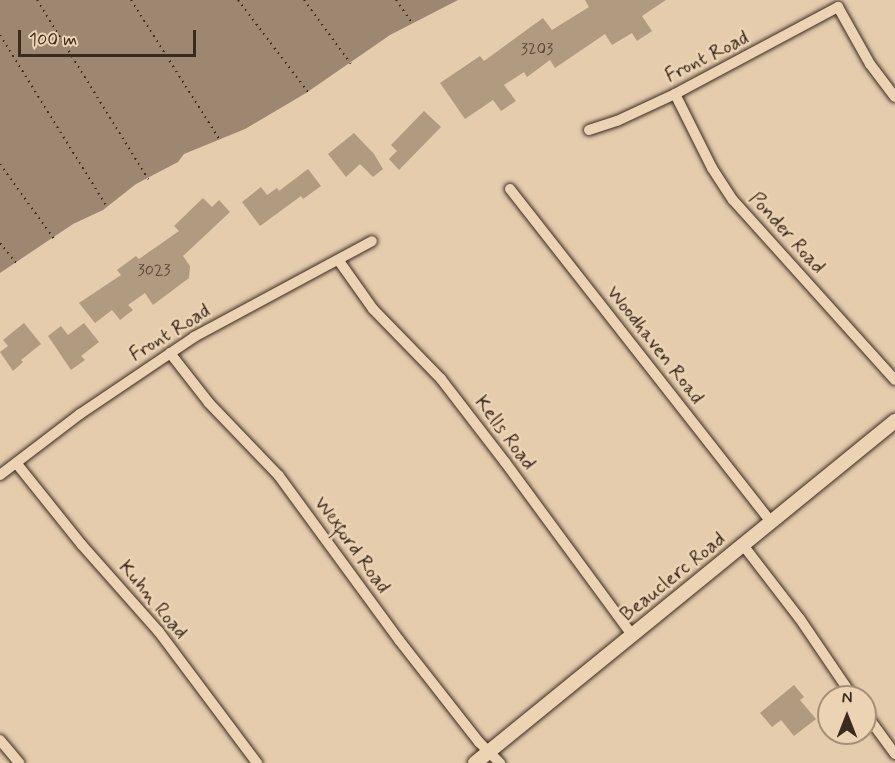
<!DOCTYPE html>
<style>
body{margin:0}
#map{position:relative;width:895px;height:763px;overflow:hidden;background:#e4ccad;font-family:Mynerve,sans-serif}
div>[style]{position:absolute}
.water>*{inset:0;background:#9d8770}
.building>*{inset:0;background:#b09a80}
.path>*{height:2px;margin-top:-1px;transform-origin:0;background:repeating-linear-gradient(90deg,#3b2a1e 0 1.5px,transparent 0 6px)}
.roads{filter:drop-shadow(0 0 2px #3b2a1e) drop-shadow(0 0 2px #3b2a1e)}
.minor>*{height:10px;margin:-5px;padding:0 5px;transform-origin:5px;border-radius:5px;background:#ebd3b3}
.tertiary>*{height:14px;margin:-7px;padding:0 7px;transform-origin:7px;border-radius:7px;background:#ebd3b3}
span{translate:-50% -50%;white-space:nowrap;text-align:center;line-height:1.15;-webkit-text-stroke:5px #ebd3b3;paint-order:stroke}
.number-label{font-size:16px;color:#584636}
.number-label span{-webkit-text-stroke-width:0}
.street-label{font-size:20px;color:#3b2a1e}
.north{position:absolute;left:817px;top:685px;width:60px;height:60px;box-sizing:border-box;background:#ebd3b3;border:2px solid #a58f77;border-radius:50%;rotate:0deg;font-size:16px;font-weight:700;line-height:24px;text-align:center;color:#3b2a1e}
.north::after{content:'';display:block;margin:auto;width:21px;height:27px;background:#3b2a1e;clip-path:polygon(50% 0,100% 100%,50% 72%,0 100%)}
.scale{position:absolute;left:18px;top:30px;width:178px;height:27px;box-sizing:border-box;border:3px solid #3b2a1e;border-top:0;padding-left:8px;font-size:18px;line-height:21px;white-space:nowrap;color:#3b2a1e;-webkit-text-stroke:4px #ebd3b3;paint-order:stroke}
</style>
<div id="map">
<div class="water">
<i style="clip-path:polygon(0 0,458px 0,390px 35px,306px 93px,245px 129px,184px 154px,178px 162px,136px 184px,103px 210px,73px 224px,0 273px)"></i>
</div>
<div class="building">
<i style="clip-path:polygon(585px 0,666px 0,642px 16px,652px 31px,637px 41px,632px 33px,612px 45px,605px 34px,555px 68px,550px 60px,527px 77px,524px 72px,504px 85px,516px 101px,501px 111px,493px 100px,465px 119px,440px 83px,480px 56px,484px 61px,543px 18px,552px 30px,589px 7px)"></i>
<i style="clip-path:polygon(424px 111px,441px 127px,399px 170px,389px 159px,397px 151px,391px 145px)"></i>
<i style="clip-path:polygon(354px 133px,374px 154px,383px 169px,373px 177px,360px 164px,346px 177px,328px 154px)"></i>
<i style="clip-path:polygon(308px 169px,321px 186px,303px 199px,301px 196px,260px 226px,242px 202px,261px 187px,267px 195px,277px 188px,279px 191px)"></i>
<i style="clip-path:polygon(203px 198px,212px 207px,219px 200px,230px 212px,183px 256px,190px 266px,189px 278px,153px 305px,145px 293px,128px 305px,133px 310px,120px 320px,112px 310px,95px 323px,79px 303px,121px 275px,117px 270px,136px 256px,139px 259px,179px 231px,174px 226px)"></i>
<i style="clip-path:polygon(24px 323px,41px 344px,21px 360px,23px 362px,13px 371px,0 352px,8px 346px,3px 340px)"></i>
<i style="clip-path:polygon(84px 323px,99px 342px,81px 356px,85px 360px,71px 370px,48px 336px,61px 326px,68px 335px)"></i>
<i style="clip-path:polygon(794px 685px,804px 697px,800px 700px,816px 719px,794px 736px,781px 720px,772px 727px,760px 713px)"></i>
</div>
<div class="path">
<i style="left:37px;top:0;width:211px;rotate:58.2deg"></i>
<i style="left:131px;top:0;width:166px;rotate:57.6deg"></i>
<i style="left:238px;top:0;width:116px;rotate:52.7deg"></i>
<i style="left:304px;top:0;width:79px;rotate:53.7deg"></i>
<i style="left:396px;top:0;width:29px;rotate:55deg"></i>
<i style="left:0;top:35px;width:203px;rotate:58.1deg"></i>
<i style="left:0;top:164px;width:92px;rotate:54.2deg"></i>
<i style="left:0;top:243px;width:26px;rotate:51deg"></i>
</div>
<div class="roads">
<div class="minor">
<i style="left:675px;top:94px;width:83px;rotate:63.4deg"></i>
<i style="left:712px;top:168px;width:38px;rotate:57deg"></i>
<i style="left:733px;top:200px;width:242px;rotate:48deg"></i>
<i style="left:589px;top:130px;width:29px;rotate:-18deg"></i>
<i style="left:617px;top:121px;width:64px;rotate:-25deg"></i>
<i style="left:675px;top:94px;width:185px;rotate:-28.1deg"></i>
<i style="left:838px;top:7px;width:65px;rotate:60.7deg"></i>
<i style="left:870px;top:64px;width:41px;rotate:52.9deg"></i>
<i style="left:510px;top:189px;width:423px;rotate:51.9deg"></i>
<i style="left:339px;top:261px;width:59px;rotate:54.7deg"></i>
<i style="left:373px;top:309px;width:98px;rotate:45.8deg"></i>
<i style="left:441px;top:379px;width:105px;rotate:52.4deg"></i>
<i style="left:505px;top:462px;width:215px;rotate:53.7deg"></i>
<i style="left:170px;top:353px;width:63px;rotate:52deg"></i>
<i style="left:209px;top:403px;width:101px;rotate:46.2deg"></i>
<i style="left:279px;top:476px;width:203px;rotate:53.8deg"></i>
<i style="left:399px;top:640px;width:130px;rotate:51.9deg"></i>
<i style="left:479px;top:742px;width:30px;rotate:45deg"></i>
<i style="left:17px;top:464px;width:104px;rotate:51.3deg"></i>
<i style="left:82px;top:545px;width:116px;rotate:48.5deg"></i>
<i style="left:159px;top:632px;width:164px;rotate:53.2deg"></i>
<i style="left:0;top:475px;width:101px;rotate:-37.3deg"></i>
<i style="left:80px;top:414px;width:138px;rotate:-34deg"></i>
<i style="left:194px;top:337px;width:202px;rotate:-28.3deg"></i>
<i style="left:743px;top:545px;width:93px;rotate:52.4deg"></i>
<i style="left:800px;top:619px;width:94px;rotate:55.8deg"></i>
<i style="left:865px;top:713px;width:51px;rotate:53.8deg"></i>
<i style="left:0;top:740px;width:30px;rotate:50deg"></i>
</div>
<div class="tertiary">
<i style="left:475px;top:763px;width:542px;rotate:-39.16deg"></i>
</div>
</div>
<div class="number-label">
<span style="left:537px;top:50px">3203</span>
<span style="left:154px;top:271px">3023</span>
</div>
<div class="street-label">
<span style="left:707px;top:57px;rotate:-27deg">Front Road</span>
<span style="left:787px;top:233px;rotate:48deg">Ponder Road</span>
<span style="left:170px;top:333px;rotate:-32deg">Front Road</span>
<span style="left:655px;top:345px;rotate:52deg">Woodhaven Road</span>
<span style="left:505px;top:433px;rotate:53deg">Kells Road</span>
<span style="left:352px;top:545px;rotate:54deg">Wexford Road</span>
<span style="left:673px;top:577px;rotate:-39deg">Beauclerc Road</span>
<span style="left:153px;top:600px;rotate:50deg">Kuhn Road</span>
</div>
<div class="north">N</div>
<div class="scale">100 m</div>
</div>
